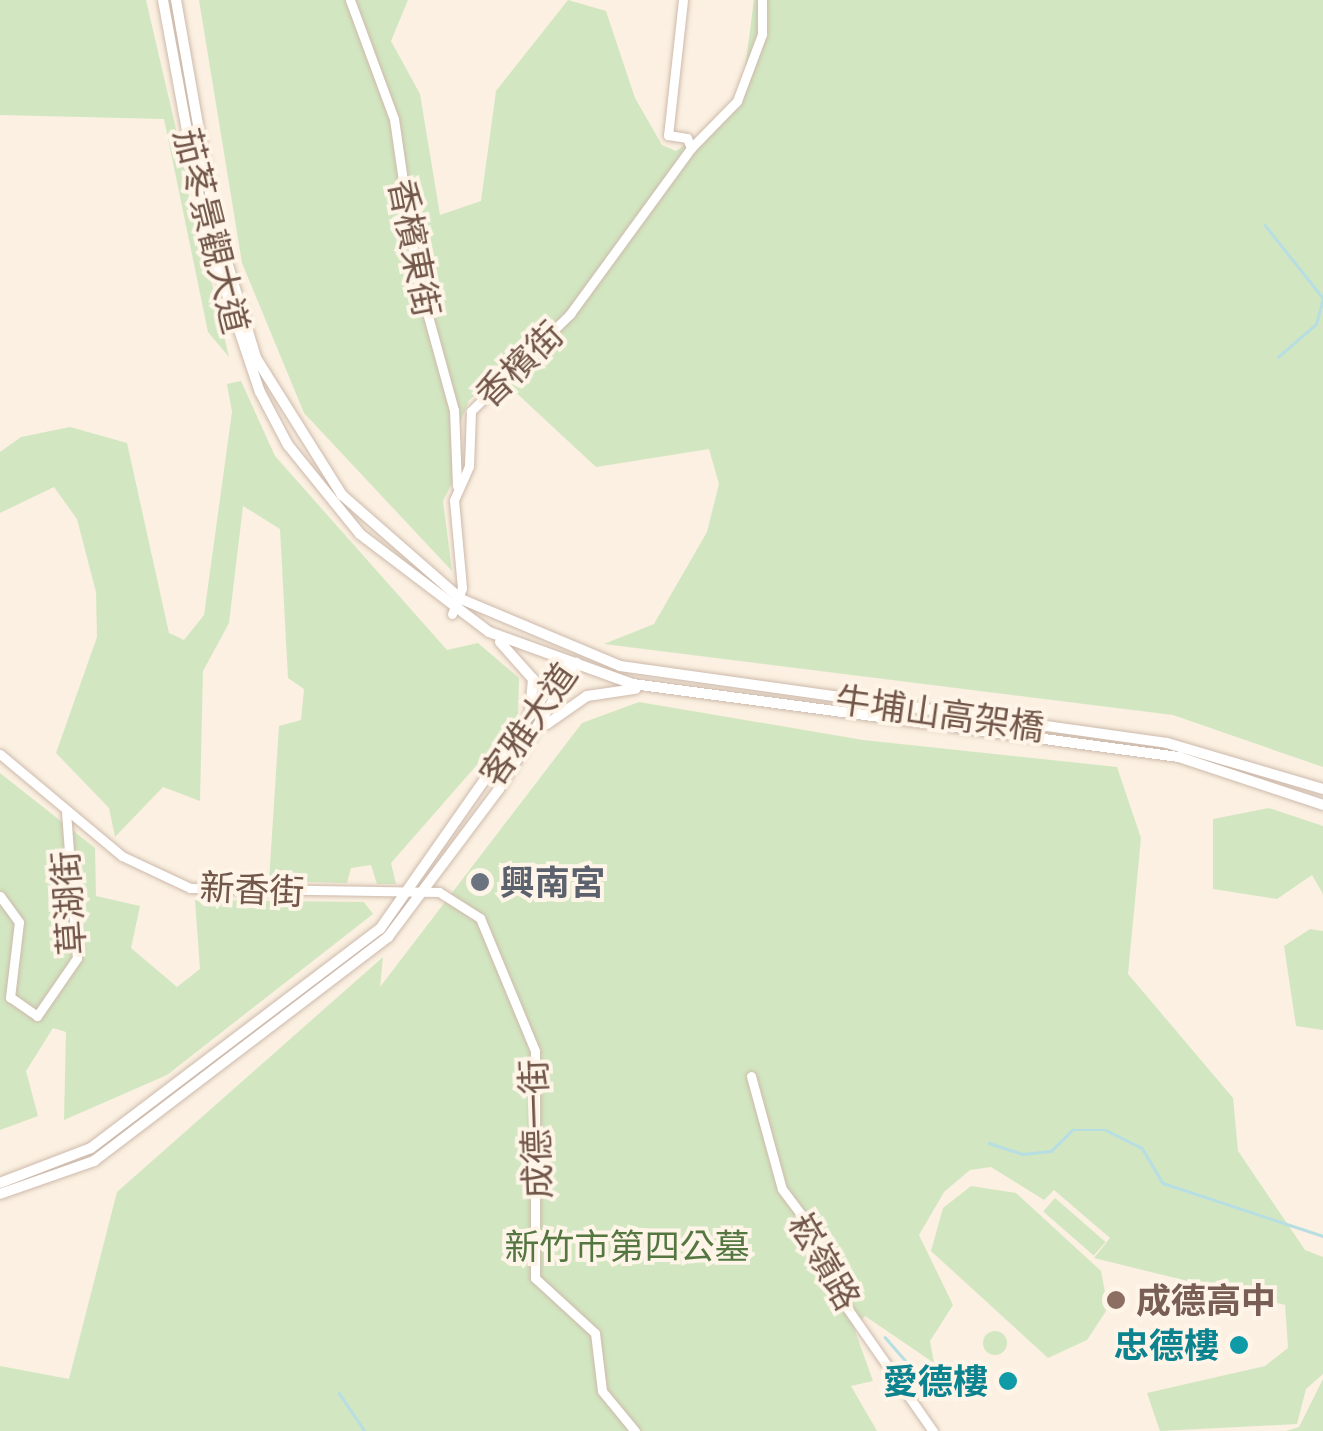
<!DOCTYPE html>
<meta charset="utf-8">
<style>
body{margin:0}
#map{position:relative;width:1323px;height:1431px;overflow:hidden;background:#fbf0e1;font-family:"PT Sans Narrow","Noto Sans TC",sans-serif}
div>[style]{position:absolute}
.green>*{inset:0;background:#d2e7c1;transform-origin:0 0}
.round{border-radius:50%}
.stream>*{height:2.5px;margin:-1.25px;padding:0 1.25px;transform-origin:1.25px;border-radius:1.25px;background:#b7dee3}
.roads{filter:drop-shadow(0 0 2px #cdbaac) drop-shadow(0 0 2px #cdbaac)}
.minor>*{height:9px;margin:-4.5px;padding:0 4.5px;transform-origin:4.5px;border-radius:4.5px;background:#fff}
.tertiary>*{height:10px;margin:-5px;padding:0 5px;transform-origin:5px;border-radius:5px;background:#fff}
.dots>*{width:28px;height:28px;translate:-50% -50%;box-sizing:border-box;border:5px solid #fef4e7;border-radius:50%}
span{translate:-50% -50%;white-space:nowrap;text-align:center;line-height:1.15;-webkit-text-stroke:8px #fef4e7;paint-order:stroke}
.street-label{font-size:35px;color:#715649}
.worship-label{font-size:35px;color:#5b616d;font-weight:700}
.left{translate:0 -50%;text-align:left}
.park-label{font-size:35px;color:#547742}
.education-label{font-size:35px;color:#785e54;font-weight:700}
.culture-label{font-size:35px;color:#0d838f;font-weight:700}
.right{translate:-100% -50%;text-align:right}
</style>
<div id="map">
<div class="green">
<i style="clip-path:polygon(0 0,146px 0,229px 357px,208px 332px,164px 119px,0 115px)"></i>
<i style="clip-path:polygon(199px 0,408px 0,391px 41px,420px 94px,440px 215px,481px 201px,496px 91px,568px 0,606px 11px,635px 98px,662px 145px,676px 151px,740px 107px,754px 0,1323px 0,1323px 767px,1173px 715px,604px 644px,654px 624px,707px 532px,719px 484px,709px 449px,596px 467px,499px 377px,469px 400px,459px 426px,462px 464px,443px 501px,452px 571px,304px 413px,242px 263px)"></i>
<i style="clip-path:polygon(241px 381px,275px 456px,447px 650px,478px 643px,519px 678px,518px 718px,391px 863px,396px 884px,377px 884px,371px 865px,351px 868px,347px 883px,269px 881px,279px 726px,301px 720px,304px 689px,288px 678px,280px 529px,243px 506px,229px 623px,203px 671px,200px 801px,163px 787px,115px 837px,109px 808px,56px 753px,97px 637px,96px 592px,77px 519px,54px 487px,0 513px,0 452px,21px 437px,70px 427px,127px 443px,169px 633px,184px 640px,204px 615px,232px 412px,227px 384px)"></i>
<i style="clip-path:polygon(639px 702px,863px 740px,1117px 767px,1141px 838px,1128px 974px,1233px 1098px,1238px 1151px,1305px 1250px,1323px 1257px,1323px 1374px,1306px 1389px,1297px 1424px,1160px 1431px,1147px 1393px,1265px 1366px,1288px 1348px,1285px 1305px,1094px 1258px,1110px 1238px,1054px 1190px,1044px 1200px,991px 1167px,970px 1170px,944px 1192px,919px 1235px,953px 1305px,930px 1341px,934px 1363px,865px 1316px,854px 1328px,873px 1381px,851px 1386px,877px 1431px,0 1431px,0 1366px,69px 1379px,117px 1192px,383px 957px,380px 987px,582px 723px)"></i>
<i style="clip-path:polygon(0 773px,95px 848px,96px 896px,140px 906px,131px 948px,177px 987px,200px 969px,195px 900px,364px 902px,373px 914px,167px 1075px,64px 1120px,66px 1032px,53px 1028px,26px 1071px,38px 1116px,0 1130px)"></i>
<i style="clip-path:polygon(1269px 808px,1323px 826px,1323px 894px,1312px 875px,1277px 899px,1213px 889px,1213px 819px)"></i>
<i style="clip-path:polygon(1310px 929px,1323px 931px,1323px 1030px,1296px 1026px,1284px 946px)"></i>
<i style="clip-path:polygon(971px 1186px,1016px 1193px,1101px 1271px,1108px 1308px,1087px 1340px,1048px 1358px,931px 1251px,943px 1208px)"></i>
<i style="left:1055px;top:1198px;width:67px;height:18px;rotate:41deg"></i>
<i class="round" style="left:983px;top:1331px;width:24px;height:24px"></i>
<i style="clip-path:polygon(1323px 1379px,1323px 1431px,1286px 1431px,1299px 1427px)"></i>
</div>
<div class="stream">
<i style="left:1265px;top:225px;width:93px;rotate:51.5deg"></i>
<i style="left:1278px;top:357px;width:50px;rotate:-41deg"></i>
<i style="left:1316px;top:324px;width:27px;rotate:-75deg"></i>
<i style="left:989px;top:1143px;width:35px;rotate:18deg"></i>
<i style="left:1022px;top:1154px;width:29px;rotate:-6deg"></i>
<i style="left:1051px;top:1151px;width:30px;rotate:-45deg"></i>
<i style="left:1072px;top:1130px;width:34px"></i>
<i style="left:1106px;top:1130px;width:40px;rotate:26.6deg"></i>
<i style="left:1142px;top:1148px;width:41px;rotate:59deg"></i>
<i style="left:1163px;top:1183px;width:169px;rotate:18.3deg"></i>
<i style="left:885px;top:1337px;width:37px;rotate:49deg"></i>
<i style="left:339px;top:1393px;width:46px;rotate:55.6deg"></i>
</div>
<div class="roads">
<div class="minor">
<i style="left:350px;top:0;width:127px;rotate:69.7deg"></i>
<i style="left:394px;top:119px;width:159px;rotate:81.7deg"></i>
<i style="left:417px;top:276px;width:139px;rotate:74.6deg"></i>
<i style="left:454px;top:410px;width:76px;rotate:87.7deg"></i>
<i style="left:683px;top:0;width:136px;rotate:96.3deg"></i>
<i style="left:668px;top:135px;width:19px;rotate:9deg"></i>
<i style="left:687px;top:138px;width:11px;rotate:68deg"></i>
<i style="left:452px;top:614px;width:28px;rotate:-69deg"></i>
<i style="left:462px;top:588px;width:88px;rotate:-95.2deg"></i>
<i style="left:454px;top:500px;width:37px;rotate:-66deg"></i>
<i style="left:469px;top:466px;width:55px;rotate:-87.9deg"></i>
<i style="left:471px;top:411px;width:139px;rotate:-44.4deg"></i>
<i style="left:570px;top:314px;width:205px;rotate:-53.9deg"></i>
<i style="left:691px;top:148px;width:66px;rotate:-45.6deg"></i>
<i style="left:737px;top:101px;width:72px;rotate:-69.5deg"></i>
<i style="left:762px;top:34px;width:34px;rotate:-90deg"></i>
<i style="left:0;top:754px;width:159px;rotate:39.9deg"></i>
<i style="left:122px;top:856px;width:75px;rotate:25.2deg"></i>
<i style="left:190px;top:888px;width:249px;rotate:0.9deg"></i>
<i style="left:439px;top:892px;width:49px;rotate:32.4deg"></i>
<i style="left:480px;top:918px;width:144px;rotate:67.5deg"></i>
<i style="left:535px;top:1051px;width:227px;rotate:90deg"></i>
<i style="left:535px;top:1278px;width:81px;rotate:42.5deg"></i>
<i style="left:595px;top:1333px;width:58px;rotate:83.1deg"></i>
<i style="left:602px;top:1391px;width:52px;rotate:50.5deg"></i>
<i style="left:0;top:896px;width:32px;rotate:54deg"></i>
<i style="left:19px;top:922px;width:76px;rotate:96.8deg"></i>
<i style="left:10px;top:997px;width:33px;rotate:35deg"></i>
<i style="left:37px;top:1016px;width:70px;rotate:-55.4deg"></i>
<i style="left:77px;top:958px;width:146px;rotate:-94.3deg"></i>
<i style="left:751px;top:1076px;width:117px;rotate:74.7deg"></i>
<i style="left:782px;top:1189px;width:45px;rotate:53.1deg"></i>
<i style="left:809px;top:1225px;width:76px;rotate:67.5deg"></i>
<i style="left:838px;top:1295px;width:166px;rotate:55.1deg"></i>
</div>
<div class="tertiary">
<i style="left:163px;top:0;width:233px;rotate:79.6deg"></i>
<i style="left:205px;top:229px;width:172px;rotate:71.4deg"></i>
<i style="left:260px;top:392px;width:60px;rotate:62.2deg"></i>
<i style="left:288px;top:445px;width:114px;rotate:51deg"></i>
<i style="left:360px;top:534px;width:162px;rotate:37.2deg"></i>
<i style="left:489px;top:632px;width:153px;rotate:19.9deg"></i>
<i style="left:633px;top:684px;width:551px;rotate:7.62deg"></i>
<i style="left:1179px;top:757px;width:152px;rotate:18.4deg"></i>
<i style="left:176px;top:0;width:230px;rotate:80deg"></i>
<i style="left:216px;top:226px;width:138px;rotate:73.1deg"></i>
<i style="left:256px;top:358px;width:162px;rotate:57.9deg"></i>
<i style="left:342px;top:495px;width:158px;rotate:41.2deg"></i>
<i style="left:461px;top:599px;width:173px;rotate:22.8deg"></i>
<i style="left:620px;top:666px;width:552px;rotate:8.01deg"></i>
<i style="left:1167px;top:743px;width:163px;rotate:16.4deg"></i>
<i style="left:500px;top:642px;width:50px;rotate:48.3deg"></i>
<i style="left:533px;top:679px;width:37px;rotate:95deg"></i>
<i style="left:547px;top:724px;width:49px;rotate:-35deg"></i>
<i style="left:587px;top:696px;width:49px;rotate:-8.3deg"></i>
<i style="left:0;top:1183px;width:97px;rotate:-21deg"></i>
<i style="left:91px;top:1148px;width:363px;rotate:-37.2deg"></i>
<i style="left:380px;top:929px;width:327px;rotate:-55deg"></i>
<i style="left:0;top:1194px;width:100px;rotate:-19.3deg"></i>
<i style="left:94px;top:1161px;width:370px;rotate:-37.3deg"></i>
<i style="left:388px;top:937px;width:185px;rotate:-53.1deg"></i>
<i style="left:499px;top:789px;width:148px;rotate:-58.6deg"></i>
</div>
</div>
<div class="dots">
<i style="left:480px;top:882px;background:#6b7280"></i>
<i style="left:1116px;top:1300px;background:#8d6e63"></i>
<i style="left:1239px;top:1345px;background:#0f9aa8"></i>
<i style="left:1008px;top:1381px;background:#0f9aa8"></i>
</div>
<div class="street-label">
<span style="left:212px;top:231px;rotate:76deg">茄苳景觀大道</span>
<span style="left:415px;top:248px;rotate:79deg">香檳東街</span>
<span style="left:519px;top:364px;rotate:-44deg">香檳街</span>
<span style="left:940px;top:713px;rotate:8deg">牛埔山高架橋</span>
<span style="left:528px;top:724px;rotate:-55deg">客雅大道</span>
<span style="left:252px;top:889px;rotate:3deg">新香街</span>
<span style="left:68px;top:903px;rotate:-94deg">草湖街</span>
<span style="left:535px;top:1129px;rotate:-92deg">成德一街</span>
<span style="left:825px;top:1261px;rotate:60deg">崧嶺路</span>
</div>
<div class="worship-label">
<span class="left" style="left:500px;top:882px">興南宮</span>
</div>
<div class="park-label">
<span style="left:627px;top:1246px">新竹市第四公墓</span>
</div>
<div class="education-label">
<span class="left" style="left:1136px;top:1300px">成德高中</span>
</div>
<div class="culture-label">
<span class="right" style="left:1219px;top:1345px">忠德樓</span>
<span class="right" style="left:988px;top:1381px">愛德樓</span>
</div>
</div>
